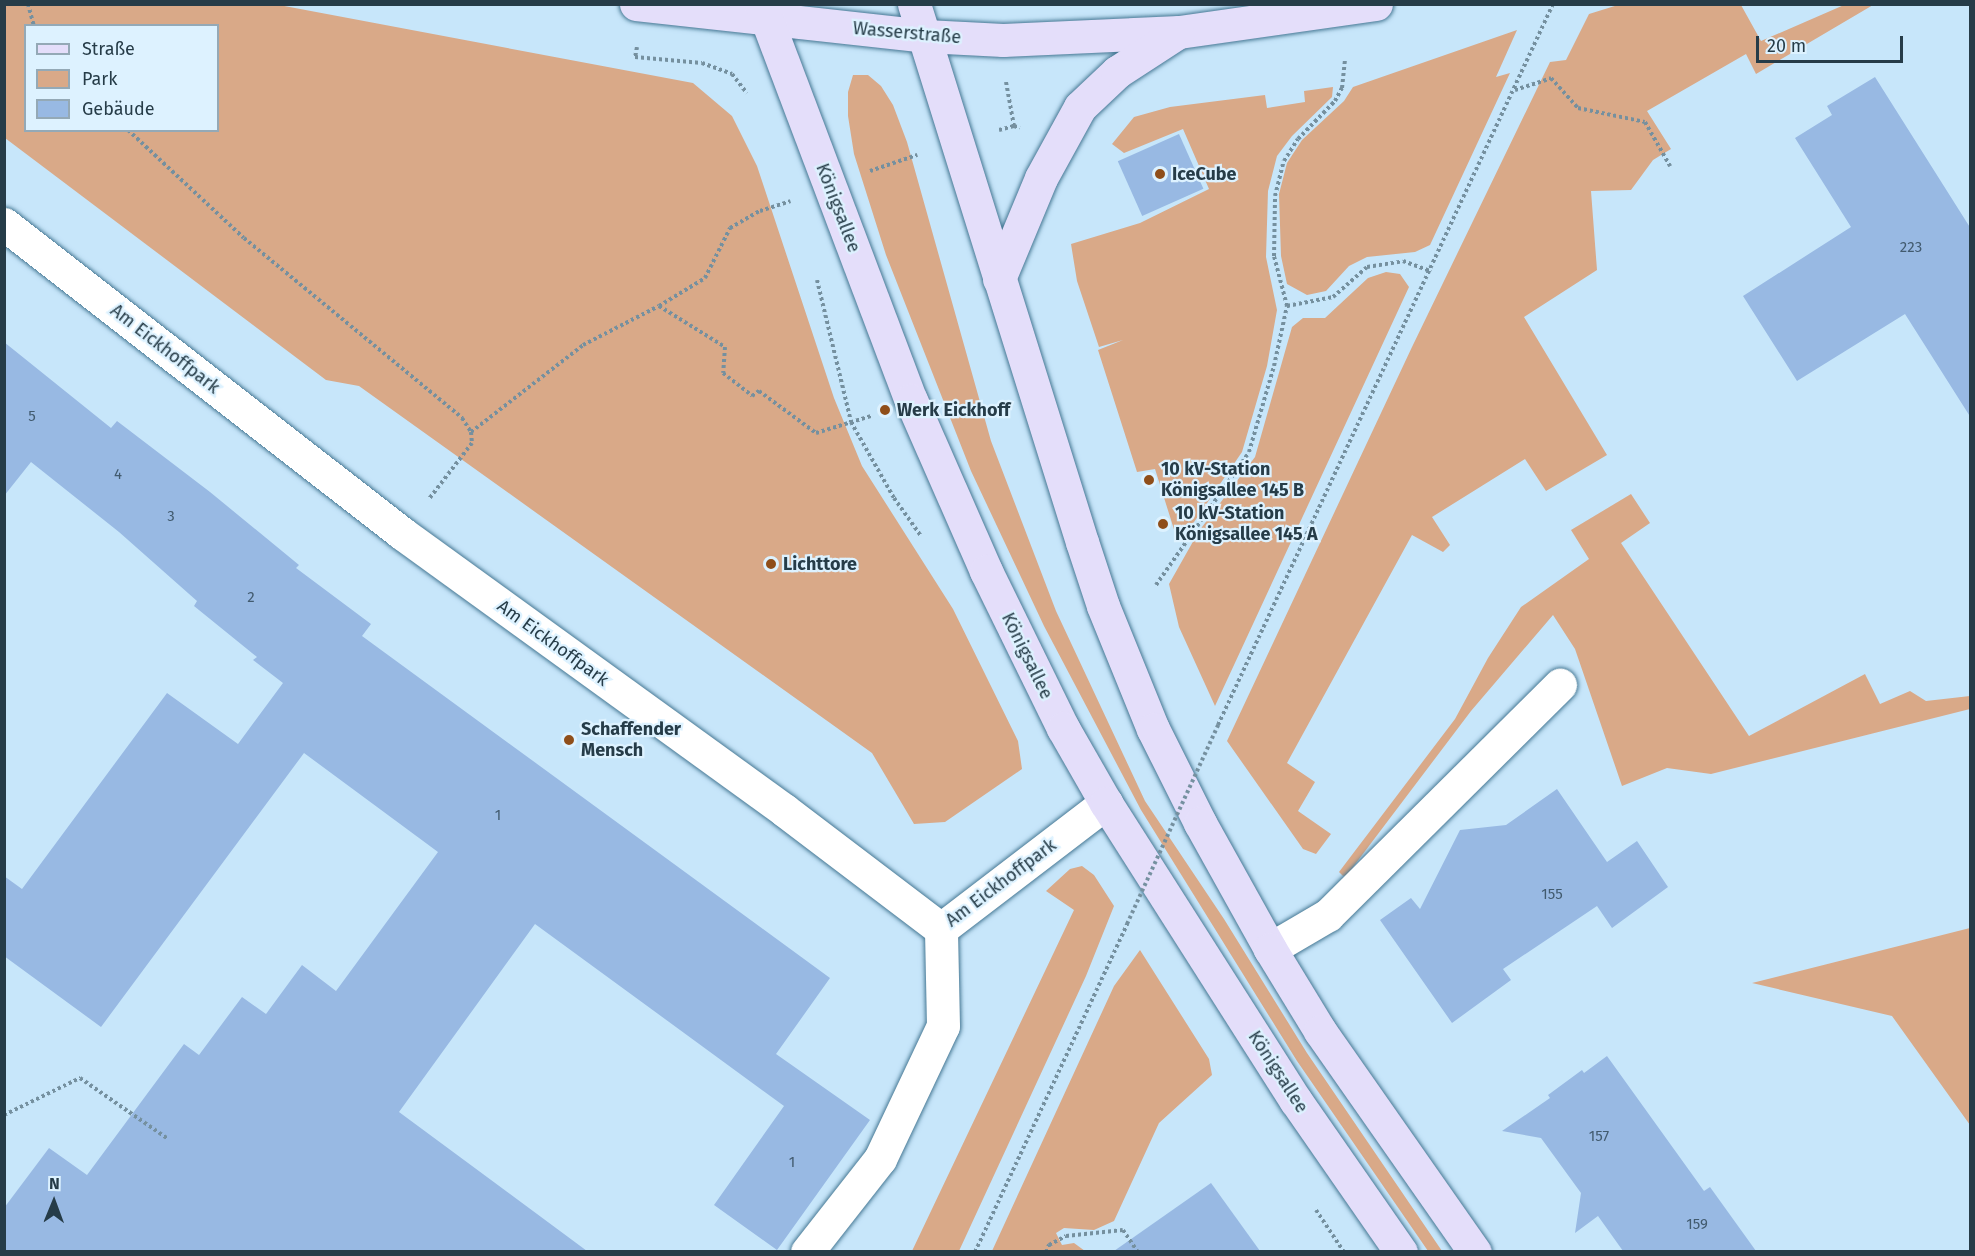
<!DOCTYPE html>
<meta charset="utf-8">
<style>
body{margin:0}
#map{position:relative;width:1975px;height:1256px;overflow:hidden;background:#c7e6fa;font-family:"Fira Sans",sans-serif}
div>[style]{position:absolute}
.green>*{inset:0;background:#d9a988}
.building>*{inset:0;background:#98b9e3;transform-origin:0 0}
.path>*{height:4px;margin-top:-2px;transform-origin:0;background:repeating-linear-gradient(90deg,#75909f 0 3px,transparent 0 6px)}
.roads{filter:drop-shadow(0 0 2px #467894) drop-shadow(0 0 2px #467894)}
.minor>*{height:33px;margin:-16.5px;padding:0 16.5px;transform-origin:16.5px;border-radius:16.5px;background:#fff}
.major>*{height:33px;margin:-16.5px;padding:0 16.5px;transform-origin:16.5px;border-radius:16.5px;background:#e4defa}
.path-bridge>*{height:4px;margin-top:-2px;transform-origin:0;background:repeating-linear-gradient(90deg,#75909f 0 3px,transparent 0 6px)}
.dots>*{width:16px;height:16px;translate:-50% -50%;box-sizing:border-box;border:3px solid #ddf2ff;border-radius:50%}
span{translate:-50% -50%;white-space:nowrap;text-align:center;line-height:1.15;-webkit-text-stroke:4.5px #ddf2ff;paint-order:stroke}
.number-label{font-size:15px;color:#425b6f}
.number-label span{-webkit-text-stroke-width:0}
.street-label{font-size:18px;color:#263c48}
.poi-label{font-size:18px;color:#263c48;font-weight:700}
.left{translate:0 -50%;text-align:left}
.frame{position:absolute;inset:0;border:6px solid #263c48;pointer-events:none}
.legend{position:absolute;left:24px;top:24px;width:195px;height:108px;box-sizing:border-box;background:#ddf2ff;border:2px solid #94a9b6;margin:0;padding:8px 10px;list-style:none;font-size:18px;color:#263c48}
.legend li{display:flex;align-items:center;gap:12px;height:30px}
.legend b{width:30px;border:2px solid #94a9b6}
.north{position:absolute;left:24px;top:1172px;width:60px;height:60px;-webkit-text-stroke:4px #ddf2ff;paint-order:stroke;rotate:1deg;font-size:16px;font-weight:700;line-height:24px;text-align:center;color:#263c48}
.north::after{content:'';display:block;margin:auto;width:21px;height:27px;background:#263c48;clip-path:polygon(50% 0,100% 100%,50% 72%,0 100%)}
.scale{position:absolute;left:1756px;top:36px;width:147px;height:27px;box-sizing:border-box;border:3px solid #263c48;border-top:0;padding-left:8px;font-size:18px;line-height:21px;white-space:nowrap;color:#263c48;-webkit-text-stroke:4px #ddf2ff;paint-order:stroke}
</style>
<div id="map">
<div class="green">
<i style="clip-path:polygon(evenodd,4px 5px,279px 5px,693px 83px,732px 116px,757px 166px,834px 398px,862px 466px,953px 609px,1018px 741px,1022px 769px,945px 822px,914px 824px,872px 753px,359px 386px,326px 380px,5px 138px,4px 5px,26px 26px,218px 26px,218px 130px,26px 130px,26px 26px)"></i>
<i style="clip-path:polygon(1618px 5px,1741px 5px,1761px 41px,1844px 5px,1873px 5px,1756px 74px,1746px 54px,1647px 111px,1671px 149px,1653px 160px,1631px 190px,1591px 191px,1597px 270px,1524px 317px,1607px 455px,1546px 491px,1525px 459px,1432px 517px,1450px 545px,1443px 552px,1412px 535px,1287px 763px,1315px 782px,1298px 811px,1331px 834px,1316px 854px,1303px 849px,1227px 741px,1412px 347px,1550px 62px,1566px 60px,1589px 14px)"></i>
<i style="clip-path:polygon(1517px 30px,1496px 77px,1510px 73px,1430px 245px,1415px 252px,1367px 257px,1349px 266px,1326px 291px,1307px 295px,1287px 284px,1281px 256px,1279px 194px,1287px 163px,1302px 140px,1344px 101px,1353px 87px)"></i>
<i style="clip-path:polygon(853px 75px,868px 75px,881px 86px,893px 105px,907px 142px,991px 441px,1056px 611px,1145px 801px,1224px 919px,1307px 1053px,1442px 1251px,1428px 1251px,1297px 1061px,1141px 810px,1044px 626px,971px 471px,886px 255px,854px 154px,848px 116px,848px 92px)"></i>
<i style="clip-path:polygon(1333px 87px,1332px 97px,1292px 136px,1277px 156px,1268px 191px,1266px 257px,1277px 310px,1267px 366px,1242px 452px,1181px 541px,1177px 539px,1155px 469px,1137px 472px,1098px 350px,1123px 340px,1099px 347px,1077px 281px,1071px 244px,1140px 223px,1209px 189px,1183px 129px,1124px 153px,1112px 144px,1134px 117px,1170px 107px,1265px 95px,1267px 108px,1305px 102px,1304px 91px)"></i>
<i style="clip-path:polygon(1386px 272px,1400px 274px,1409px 287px,1215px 706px,1179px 627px,1169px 584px,1199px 531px,1255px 457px,1292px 327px,1303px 318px,1325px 318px,1368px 278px)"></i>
<i style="clip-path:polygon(1631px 494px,1650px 523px,1621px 543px,1749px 736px,1865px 674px,1880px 704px,1910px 691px,1926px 701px,1970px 696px,1970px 709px,1711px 774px,1667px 768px,1622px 786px,1575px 649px,1553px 615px,1471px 711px,1347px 875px,1343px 876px,1339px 872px,1455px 719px,1488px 658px,1521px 607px,1589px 559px,1571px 530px)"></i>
<i style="clip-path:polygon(1082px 866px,1094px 875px,1114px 906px,1086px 976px,959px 1251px,912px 1251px,1074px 910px,1046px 891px,1070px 869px)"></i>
<i style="clip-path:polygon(1970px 928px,1970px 1125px,1892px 1016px,1752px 983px)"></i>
<i style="clip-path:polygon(1140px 950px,1209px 1059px,1212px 1075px,1159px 1123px,1114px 1221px,1094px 1230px,1064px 1228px,1056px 1233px,1062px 1245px,1074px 1243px,1085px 1251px,992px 1251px,1114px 986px)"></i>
</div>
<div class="building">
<i style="clip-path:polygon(1875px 77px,1971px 229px,1971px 418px,1905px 314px,1797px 381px,1743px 296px,1851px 227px,1795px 138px,1832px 115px,1827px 106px)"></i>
<i style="left:1179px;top:134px;width:60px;height:67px;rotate:66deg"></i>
<i style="clip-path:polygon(4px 342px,111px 428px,117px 421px,210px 492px,299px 565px,296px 568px,371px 624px,362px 636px,830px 978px,776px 1054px,870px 1120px,777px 1250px,714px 1205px,784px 1106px,535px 924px,399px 1112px,587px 1251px,4px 1251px,4px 1208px,49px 1148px,87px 1175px,184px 1044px,199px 1055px,242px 997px,266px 1014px,302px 965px,336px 991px,438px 852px,304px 753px,101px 1027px,4px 956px,4px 876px,22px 889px,167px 693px,238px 744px,283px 683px,253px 660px,257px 657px,194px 606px,197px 601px,119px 532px,31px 462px,4px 496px)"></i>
<i style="clip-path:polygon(1557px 789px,1607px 862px,1637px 841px,1668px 887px,1612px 928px,1597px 906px,1503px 969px,1511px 980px,1452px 1023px,1380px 920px,1411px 898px,1420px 909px,1460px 830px,1506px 825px)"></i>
<i style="clip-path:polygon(1607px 1056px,1704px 1191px,1710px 1187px,1756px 1251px,1623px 1251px,1598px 1216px,1575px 1233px,1581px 1193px,1541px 1138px,1502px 1131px,1550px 1098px,1548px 1095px,1582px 1070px,1584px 1073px)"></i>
<i style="clip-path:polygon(1211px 1183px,1260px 1251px,1114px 1251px)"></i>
</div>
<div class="path">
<i style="left:28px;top:4px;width:23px;rotate:75deg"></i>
<i style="left:637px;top:47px;width:10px;rotate:101deg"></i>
<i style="left:635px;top:57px;width:67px;rotate:5.1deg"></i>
<i style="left:702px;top:63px;width:32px;rotate:20deg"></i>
<i style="left:732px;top:74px;width:24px;rotate:52deg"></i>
<i style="left:1006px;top:82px;width:45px;rotate:79.7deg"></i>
<i style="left:1515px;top:90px;width:38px;rotate:-18deg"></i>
<i style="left:1551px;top:78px;width:40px;rotate:48deg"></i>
<i style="left:1578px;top:108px;width:68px;rotate:11.8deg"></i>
<i style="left:1645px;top:122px;width:51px;rotate:60.4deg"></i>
<i style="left:128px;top:130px;width:158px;rotate:43deg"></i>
<i style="left:244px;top:238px;width:283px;rotate:39.5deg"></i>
<i style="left:462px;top:418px;width:17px;rotate:57deg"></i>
<i style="left:471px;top:432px;width:11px;rotate:85deg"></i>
<i style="left:472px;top:443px;width:71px;rotate:127.5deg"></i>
<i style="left:999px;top:130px;width:16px;rotate:-15deg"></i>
<i style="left:1014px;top:126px;width:6px;rotate:18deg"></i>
<i style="left:870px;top:171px;width:50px;rotate:-18.8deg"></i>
<i style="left:817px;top:280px;width:146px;rotate:76.5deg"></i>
<i style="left:851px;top:422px;width:87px;rotate:60.5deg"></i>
<i style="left:894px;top:498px;width:47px;rotate:54.6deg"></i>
<i style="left:659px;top:306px;width:54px;rotate:-31.3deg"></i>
<i style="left:705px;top:278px;width:56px;rotate:-63.4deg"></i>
<i style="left:730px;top:228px;width:34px;rotate:-30deg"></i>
<i style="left:760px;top:211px;width:32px;rotate:-18deg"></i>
<i style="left:1287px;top:306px;width:47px;rotate:-11.1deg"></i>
<i style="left:1333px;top:297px;width:45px;rotate:-41.4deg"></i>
<i style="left:1367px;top:267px;width:36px;rotate:-9deg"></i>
<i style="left:1403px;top:261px;width:30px;rotate:20deg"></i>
<i style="left:471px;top:432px;width:142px;rotate:-37.8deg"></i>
<i style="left:583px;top:345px;width:85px;rotate:-27.2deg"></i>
<i style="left:659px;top:306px;width:78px;rotate:31.8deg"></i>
<i style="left:725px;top:347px;width:26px;rotate:94deg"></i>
<i style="left:723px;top:373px;width:37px;rotate:38deg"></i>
<i style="left:752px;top:396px;width:9px;rotate:-36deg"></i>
<i style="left:759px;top:391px;width:71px;rotate:36.4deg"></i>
<i style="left:816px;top:433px;width:58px;rotate:-17.2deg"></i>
<i style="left:1156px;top:585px;width:162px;rotate:-55deg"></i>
<i style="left:1249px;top:452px;width:90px;rotate:-73.8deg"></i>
<i style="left:1274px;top:366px;width:61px;rotate:-77.8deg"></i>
<i style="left:1287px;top:306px;width:52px;rotate:-104.6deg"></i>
<i style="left:1274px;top:256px;width:60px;rotate:-89deg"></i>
<i style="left:1275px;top:196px;width:36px;rotate:-76deg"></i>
<i style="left:1284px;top:161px;width:26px;rotate:-58deg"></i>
<i style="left:1298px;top:139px;width:53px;rotate:-45.8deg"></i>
<i style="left:1335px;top:101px;width:15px;rotate:-62deg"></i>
<i style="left:1342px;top:88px;width:29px;rotate:-84deg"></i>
<i style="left:1218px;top:725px;width:795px;rotate:-65.08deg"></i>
<i style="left:4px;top:1115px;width:85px;rotate:-26deg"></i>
<i style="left:80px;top:1078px;width:107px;rotate:34.7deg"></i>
<i style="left:1316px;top:1210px;width:50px;rotate:56.3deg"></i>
<i style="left:975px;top:1252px;width:362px;rotate:-65.1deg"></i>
<i style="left:1046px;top:1252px;width:8px;rotate:-67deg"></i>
<i style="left:1049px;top:1245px;width:19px;rotate:-28deg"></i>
<i style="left:1066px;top:1236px;width:57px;rotate:-6deg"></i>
<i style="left:1123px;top:1230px;width:27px;rotate:56deg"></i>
</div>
<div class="roads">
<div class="minor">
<i style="left:4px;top:224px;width:505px;rotate:37.85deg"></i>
<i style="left:403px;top:534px;width:470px;rotate:35.9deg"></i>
<i style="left:784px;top:810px;width:197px;rotate:37.2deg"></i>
<i style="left:941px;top:929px;width:208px;rotate:-37.4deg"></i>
<i style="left:1270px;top:949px;width:67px;rotate:-30.4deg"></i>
<i style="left:1328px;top:915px;width:327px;rotate:-44.8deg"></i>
<i style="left:807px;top:1252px;width:118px;rotate:-51.9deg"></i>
<i style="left:880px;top:1159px;width:147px;rotate:-64.7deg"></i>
<i style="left:943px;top:1026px;width:97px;rotate:-91.2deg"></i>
</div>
<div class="major">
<i style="left:636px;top:4px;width:291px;rotate:6.3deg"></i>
<i style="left:925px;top:36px;width:78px;rotate:2.9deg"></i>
<i style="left:1003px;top:40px;width:176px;rotate:-2.6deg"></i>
<i style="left:1179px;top:32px;width:199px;rotate:-8.1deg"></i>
<i style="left:761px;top:4px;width:423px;rotate:69.3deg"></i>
<i style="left:911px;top:400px;width:187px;rotate:66.3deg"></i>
<i style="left:986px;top:571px;width:175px;rotate:63.9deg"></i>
<i style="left:1063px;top:728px;width:86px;rotate:60.2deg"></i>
<i style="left:1106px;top:803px;width:353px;rotate:57.5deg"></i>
<i style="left:1296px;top:1101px;width:184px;rotate:55.2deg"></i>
<i style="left:914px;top:4px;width:564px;rotate:72.66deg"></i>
<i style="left:1082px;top:542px;width:67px;rotate:71.8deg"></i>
<i style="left:1103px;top:606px;width:133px;rotate:67.9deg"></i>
<i style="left:1153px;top:729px;width:105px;rotate:63.4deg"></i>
<i style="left:1200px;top:823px;width:144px;rotate:60.9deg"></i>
<i style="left:1270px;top:949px;width:96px;rotate:58.6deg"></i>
<i style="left:1320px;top:1031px;width:270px;rotate:55deg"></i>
<i style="left:999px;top:279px;width:109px;rotate:-67.4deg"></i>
<i style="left:1041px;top:178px;width:81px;rotate:-61.2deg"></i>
<i style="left:1080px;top:107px;width:51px;rotate:-43.4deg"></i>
<i style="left:1117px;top:72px;width:72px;rotate:-33deg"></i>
</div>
</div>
<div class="path-bridge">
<i style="left:1127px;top:924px;width:219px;rotate:-65.4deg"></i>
</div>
<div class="dots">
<i style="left:1160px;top:174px;background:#8f4e1a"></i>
<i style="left:885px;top:410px;background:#8f4e1a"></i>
<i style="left:1149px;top:480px;background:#8f4e1a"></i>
<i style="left:1163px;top:524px;background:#8f4e1a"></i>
<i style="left:771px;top:564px;background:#8f4e1a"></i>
<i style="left:569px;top:740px;background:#8f4e1a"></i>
</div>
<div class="number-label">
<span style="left:1911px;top:248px">223</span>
<span style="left:32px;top:417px">5</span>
<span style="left:118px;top:475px">4</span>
<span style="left:171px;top:517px">3</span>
<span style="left:251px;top:598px">2</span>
<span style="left:498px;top:816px">1</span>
<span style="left:1552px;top:895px">155</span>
<span style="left:1599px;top:1137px">157</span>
<span style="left:792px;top:1163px">1</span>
<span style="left:1697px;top:1225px">159</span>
</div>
<div class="street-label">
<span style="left:907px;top:33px;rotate:5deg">Wasserstraße</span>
<span style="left:838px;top:208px;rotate:69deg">Königsallee</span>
<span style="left:165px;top:349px;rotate:38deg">Am Eickhoffpark</span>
<span style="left:553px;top:643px;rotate:36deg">Am Eickhoffpark</span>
<span style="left:1027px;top:656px;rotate:64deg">Königsallee</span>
<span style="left:1001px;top:883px;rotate:-37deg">Am Eickhoffpark</span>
<span style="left:1278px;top:1072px;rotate:57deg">Königsallee</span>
</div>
<div class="poi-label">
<span class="left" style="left:1172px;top:174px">IceCube</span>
<span class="left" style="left:897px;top:410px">Werk Eickhoff</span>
<span class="left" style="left:1161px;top:480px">10 kV-Station<br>Königsallee 145 B</span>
<span class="left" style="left:1175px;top:524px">10 kV-Station<br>Königsallee 145 A</span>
<span class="left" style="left:783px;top:564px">Lichttore</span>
<span class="left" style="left:581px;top:740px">Schaffender<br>Mensch</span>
</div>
<div class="frame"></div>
<ul class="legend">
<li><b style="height:8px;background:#e4defa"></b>Straße</li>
<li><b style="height:16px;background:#d9a988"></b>Park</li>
<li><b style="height:16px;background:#98b9e3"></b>Gebäude</li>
</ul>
<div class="north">N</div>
<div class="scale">20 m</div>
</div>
